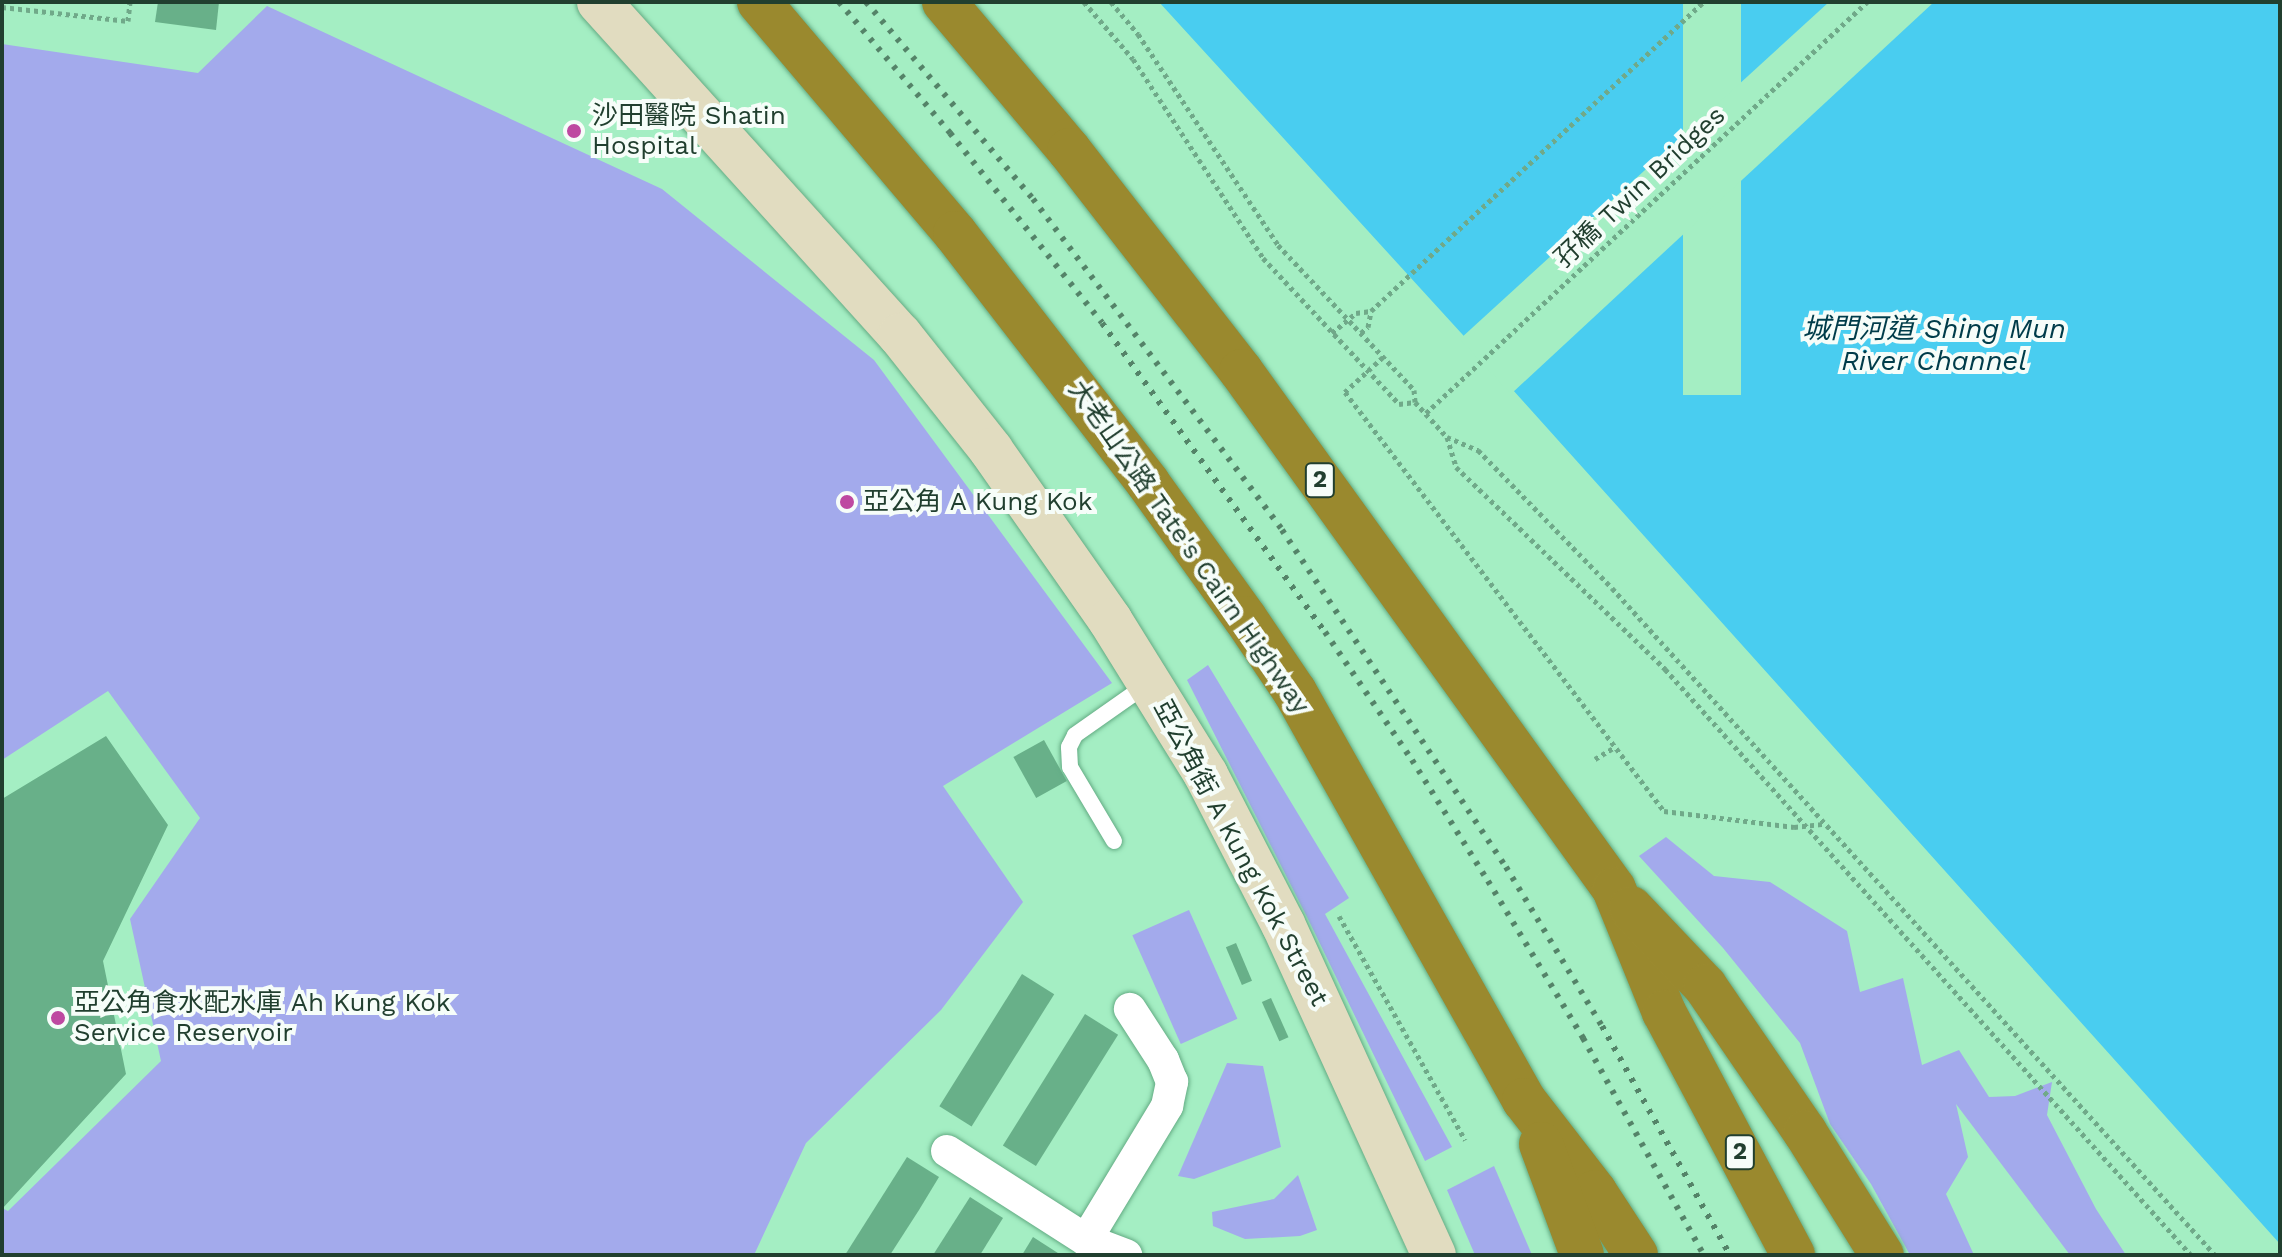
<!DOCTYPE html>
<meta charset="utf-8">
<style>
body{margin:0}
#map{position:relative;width:2282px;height:1257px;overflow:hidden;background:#a4eec3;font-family:"Work Sans","Noto Sans TC",sans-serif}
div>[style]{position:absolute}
.green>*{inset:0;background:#a3aaec;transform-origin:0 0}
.water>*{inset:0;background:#49cdf0}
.pier>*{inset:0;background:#a4eec3;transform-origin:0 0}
.building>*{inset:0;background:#68b089;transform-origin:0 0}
.path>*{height:5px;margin-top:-2.5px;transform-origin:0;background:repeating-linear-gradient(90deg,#70a989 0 4px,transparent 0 8px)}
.roads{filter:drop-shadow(0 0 2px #63ab83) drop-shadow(0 0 2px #63ab83)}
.service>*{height:16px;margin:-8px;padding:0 8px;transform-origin:8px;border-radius:8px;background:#fff}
.minor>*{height:32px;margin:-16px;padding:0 16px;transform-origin:16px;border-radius:16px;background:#fff}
.secondary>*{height:44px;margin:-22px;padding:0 22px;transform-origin:22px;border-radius:22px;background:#e1dcc0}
.motorway>*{height:44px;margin:-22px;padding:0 22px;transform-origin:22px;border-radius:22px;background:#9a892e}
.rail>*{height:6px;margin-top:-3px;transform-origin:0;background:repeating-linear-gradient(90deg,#548368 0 4px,transparent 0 12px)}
.dots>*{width:22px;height:22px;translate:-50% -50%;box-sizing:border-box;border:4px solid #f6fdf9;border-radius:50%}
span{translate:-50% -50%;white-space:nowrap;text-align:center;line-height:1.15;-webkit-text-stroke:8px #f6fdf9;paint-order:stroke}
.shield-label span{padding:2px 6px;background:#f6fdf9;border:2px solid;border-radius:6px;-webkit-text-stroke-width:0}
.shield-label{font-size:24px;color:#213f2f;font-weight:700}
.poi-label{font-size:26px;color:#213f2f}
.left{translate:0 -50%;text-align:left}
.street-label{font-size:26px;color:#213f2f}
.water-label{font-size:28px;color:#003c4a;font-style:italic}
.frame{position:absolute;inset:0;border:4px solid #213f2f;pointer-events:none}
</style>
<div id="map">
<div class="green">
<i style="clip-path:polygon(267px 6px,662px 189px,874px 360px,1112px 683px,943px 786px,1023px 902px,941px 1010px,806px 1143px,754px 1255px,2px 1255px,2px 1208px,8px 1211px,161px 1061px,130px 919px,200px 818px,108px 691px,2px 760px,2px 44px,198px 73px)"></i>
<i style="clip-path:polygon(1208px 665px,1349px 898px,1325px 914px,1452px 1147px,1425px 1161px,1309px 921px,1187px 680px)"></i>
<i style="clip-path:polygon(1666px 837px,1714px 876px,1770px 882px,1847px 931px,1860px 992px,1903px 978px,1922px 1065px,1959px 1050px,1989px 1097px,2015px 1096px,2052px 1082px,2047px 1115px,2096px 1209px,2126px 1255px,2070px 1255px,1956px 1104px,1968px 1157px,1946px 1194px,1974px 1255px,1910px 1255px,1871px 1184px,1830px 1124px,1800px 1043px,1723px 948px,1639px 856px)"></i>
<i style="left:1189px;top:910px;width:119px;height:62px;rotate:66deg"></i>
<i style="clip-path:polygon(1227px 1063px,1263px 1066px,1281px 1147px,1194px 1179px,1178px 1176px)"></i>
<i style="clip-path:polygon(1494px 1166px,1532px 1255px,1475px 1255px,1447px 1190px)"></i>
<i style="clip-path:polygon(1298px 1175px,1317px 1230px,1300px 1236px,1245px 1239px,1213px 1226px,1212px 1212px,1274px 1199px)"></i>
</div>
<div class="water">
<i style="clip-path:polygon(1159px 2px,2280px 2px,2280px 1244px,1504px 380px)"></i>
</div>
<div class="pier">
<i style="left:1683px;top:2px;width:58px;height:393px"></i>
<i style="clip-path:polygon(1829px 2px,1934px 2px,1511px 394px,1460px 339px)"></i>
</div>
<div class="building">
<i style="clip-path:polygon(158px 2px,219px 2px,216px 30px,155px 22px)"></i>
<i style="clip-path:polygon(106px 736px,168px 825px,103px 961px,126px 1074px,2px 1209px,2px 799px)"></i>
<i style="left:1044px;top:740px;width:47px;height:35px;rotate:61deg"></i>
<i style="left:1236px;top:943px;width:41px;height:11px;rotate:67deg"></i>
<i style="left:1022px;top:974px;width:38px;height:156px;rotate:32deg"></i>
<i style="left:1271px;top:998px;width:43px;height:10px;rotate:66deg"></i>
<i style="left:1085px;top:1014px;width:39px;height:155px;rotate:32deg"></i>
<i style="clip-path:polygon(907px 1157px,939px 1177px,919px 1210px,890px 1255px,845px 1255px)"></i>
<i style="clip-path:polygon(970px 1197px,1003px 1218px,980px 1255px,933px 1255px)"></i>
<i style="clip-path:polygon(1033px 1237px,1061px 1255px,1022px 1255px)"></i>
</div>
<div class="path">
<i style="left:1084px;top:2px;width:75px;rotate:49.3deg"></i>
<i style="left:1133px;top:59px;width:238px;rotate:56.8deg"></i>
<i style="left:1263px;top:258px;width:200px;rotate:47deg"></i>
<i style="left:1399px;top:404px;width:16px;rotate:-7deg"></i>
<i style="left:1111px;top:2px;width:42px;rotate:49.8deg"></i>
<i style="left:1138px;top:34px;width:253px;rotate:56.4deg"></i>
<i style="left:1278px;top:245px;width:199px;rotate:46.8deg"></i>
<i style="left:1414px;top:390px;width:12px;rotate:85deg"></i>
<i style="left:1415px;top:402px;width:47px;rotate:47.6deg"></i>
<i style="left:1447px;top:437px;width:34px;rotate:23deg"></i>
<i style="left:1478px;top:450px;width:192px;rotate:45.8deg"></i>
<i style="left:1612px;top:588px;width:899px;rotate:47.88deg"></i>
<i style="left:2px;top:7px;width:127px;rotate:6.3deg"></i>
<i style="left:128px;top:21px;width:19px;rotate:-84deg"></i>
<i style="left:1371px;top:311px;width:454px;rotate:-42.9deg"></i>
<i style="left:1332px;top:333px;width:31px;rotate:-40deg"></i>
<i style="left:1356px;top:313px;width:15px;rotate:-8deg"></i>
<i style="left:1361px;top:333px;width:9px;rotate:-41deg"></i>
<i style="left:1368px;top:327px;width:16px;rotate:-79deg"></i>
<i style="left:1383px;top:357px;width:52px;rotate:137.4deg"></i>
<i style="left:1345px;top:392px;width:527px;rotate:52.72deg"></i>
<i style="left:1664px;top:811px;width:131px;rotate:7deg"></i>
<i style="left:1794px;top:827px;width:30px;rotate:-6deg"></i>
<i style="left:1426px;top:413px;width:603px;rotate:-42.98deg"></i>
<i style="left:1447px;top:437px;width:31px;rotate:73deg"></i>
<i style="left:1456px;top:467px;width:291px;rotate:44deg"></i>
<i style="left:1665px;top:669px;width:787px;rotate:48.09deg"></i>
<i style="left:1595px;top:759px;width:23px;rotate:-31deg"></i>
<i style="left:1339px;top:916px;width:257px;rotate:60.6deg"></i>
</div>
<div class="roads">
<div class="service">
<i style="left:1114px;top:841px;width:86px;rotate:-120.7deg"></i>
<i style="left:1070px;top:767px;width:20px;rotate:-93deg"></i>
<i style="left:1069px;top:747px;width:13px;rotate:-63deg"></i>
<i style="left:1075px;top:735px;width:90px;rotate:-35.1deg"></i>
</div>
<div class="minor">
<i style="left:947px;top:1151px;width:165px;rotate:32.6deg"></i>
<i style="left:1086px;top:1240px;width:43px;rotate:20.6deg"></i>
<i style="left:1086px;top:1240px;width:157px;rotate:-58.8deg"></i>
<i style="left:1167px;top:1106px;width:25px;rotate:-78deg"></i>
<i style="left:1172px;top:1082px;width:24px;rotate:-112deg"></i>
<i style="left:1163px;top:1060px;width:61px;rotate:-122.9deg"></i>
</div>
<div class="secondary">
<i style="left:599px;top:2px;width:449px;rotate:47.9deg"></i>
<i style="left:900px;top:335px;width:147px;rotate:51.6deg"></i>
<i style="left:991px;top:450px;width:208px;rotate:55deg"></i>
<i style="left:1110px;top:620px;width:182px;rotate:58.2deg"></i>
<i style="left:1206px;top:775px;width:168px;rotate:62.7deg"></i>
<i style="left:1283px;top:924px;width:364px;rotate:65.5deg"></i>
</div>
<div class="motorway">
<i style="left:759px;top:2px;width:303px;rotate:49.7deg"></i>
<i style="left:955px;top:233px;width:316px;rotate:52.3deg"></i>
<i style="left:1148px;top:483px;width:166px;rotate:54.3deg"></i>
<i style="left:1245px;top:618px;width:89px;rotate:56deg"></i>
<i style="left:1295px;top:692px;width:468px;rotate:60.7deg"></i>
<i style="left:1524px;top:1100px;width:116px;rotate:52.3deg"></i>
<i style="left:1595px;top:1192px;width:75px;rotate:56.9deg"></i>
<i style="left:944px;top:2px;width:194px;rotate:49.8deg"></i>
<i style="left:1069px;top:150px;width:280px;rotate:52.1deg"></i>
<i style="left:1241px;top:371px;width:638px;rotate:54.24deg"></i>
<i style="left:1614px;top:889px;width:133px;rotate:67.9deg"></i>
<i style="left:1664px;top:1012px;width:275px;rotate:62deg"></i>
<i style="left:1631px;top:908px;width:108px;rotate:46.5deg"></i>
<i style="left:1705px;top:986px;width:177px;rotate:55.6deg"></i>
<i style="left:1805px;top:1132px;width:145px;rotate:58deg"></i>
<i style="left:1541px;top:1144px;width:118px;rotate:69.7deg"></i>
</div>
</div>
<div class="rail">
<i style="left:839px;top:2px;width:172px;rotate:49.7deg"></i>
<i style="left:950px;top:133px;width:243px;rotate:51.3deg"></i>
<i style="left:1102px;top:323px;width:381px;rotate:54.2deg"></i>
<i style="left:1325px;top:632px;width:155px;rotate:55.8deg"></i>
<i style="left:1412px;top:760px;width:143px;rotate:57.9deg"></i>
<i style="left:1488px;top:881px;width:184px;rotate:58.8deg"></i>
<i style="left:1583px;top:1038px;width:248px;rotate:60.9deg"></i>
<i style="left:866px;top:2px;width:258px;rotate:49.7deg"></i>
<i style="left:1033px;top:199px;width:414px;rotate:53deg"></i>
<i style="left:1282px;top:530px;width:405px;rotate:56.4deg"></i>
<i style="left:1506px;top:867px;width:186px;rotate:58.9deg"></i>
<i style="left:1602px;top:1026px;width:262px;rotate:60.8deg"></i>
</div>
<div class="dots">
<i style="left:574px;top:131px;background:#be49a1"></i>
<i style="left:847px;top:502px;background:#be49a1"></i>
<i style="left:58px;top:1018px;background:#be49a1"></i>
</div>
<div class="shield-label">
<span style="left:1320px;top:480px">2</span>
<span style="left:1740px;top:1152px">2</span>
</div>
<div class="poi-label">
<span class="left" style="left:592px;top:131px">沙田醫院 Shatin<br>Hospital</span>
<span class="left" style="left:863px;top:502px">亞公角 A Kung Kok</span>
<span class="left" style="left:74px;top:1018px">亞公角食水配水庫 Ah Kung Kok<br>Service Reservoir</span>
</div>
<div class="street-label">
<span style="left:1640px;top:187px;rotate:-43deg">孖橋 Twin Bridges</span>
<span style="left:1189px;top:547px;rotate:55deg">大老山公路 Tate's Cairn Highway</span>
<span style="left:1241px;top:853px;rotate:62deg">亞公角街 A Kung Kok Street</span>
</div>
<div class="water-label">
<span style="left:1934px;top:345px">城門河道 Shing Mun<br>River Channel</span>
</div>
<div class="frame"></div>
</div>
